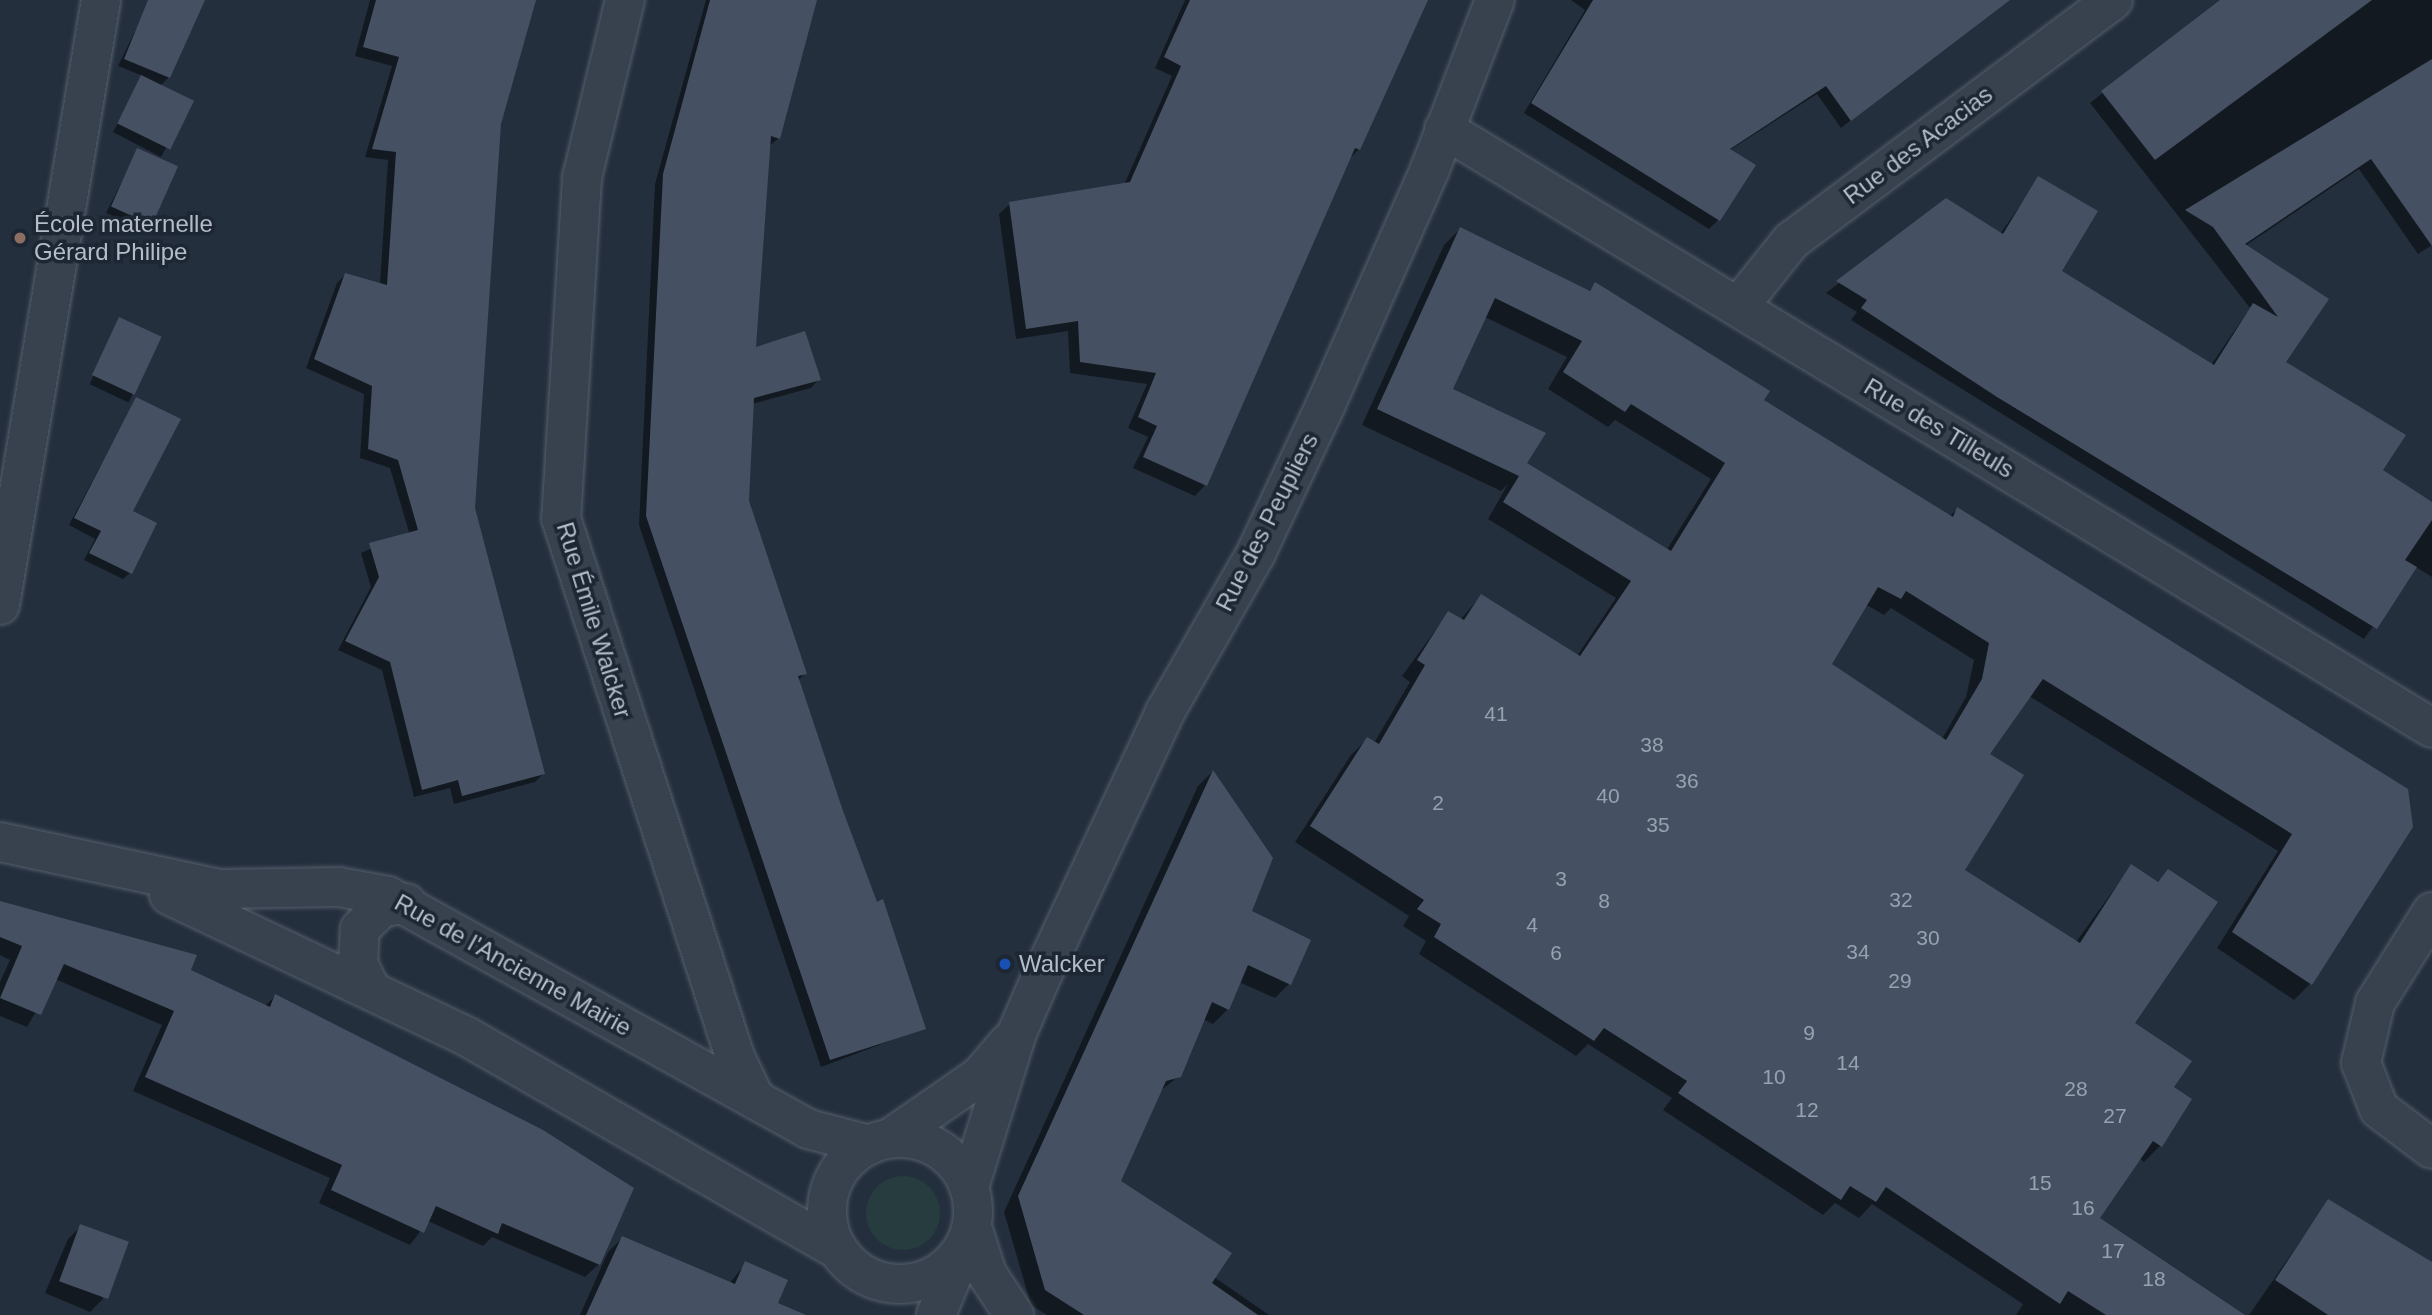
<!DOCTYPE html>
<meta charset="utf-8">
<style>
body{margin:0}
#map{position:relative;width:2432px;height:1315px;overflow:hidden;background:#242f3e;font-family:Arial,sans-serif}
div>[style]{position:absolute}
.green>*{inset:0;background:#263c3f}
.round{border-radius:50%}
.shadow>*{inset:0;background:#0007;transform-origin:0 0}
.building>*{inset:0;background:#455162;transform-origin:0 0}
.roads{filter:drop-shadow(0 0 2px #565f6c) drop-shadow(0 0 2px #565f6c)}
.street>*{height:38px;margin:-19px;padding:0 19px;transform-origin:19px;border-radius:19px;background:#38414e}
.street>.ring{margin:-19px;padding:0;box-sizing:content-box;background:none;border:38px solid #38414e;border-radius:50%}
.dots>*{width:19px;height:19px;translate:-50% -50%;box-sizing:border-box;border:4px solid #1d2633;border-radius:50%}
span{translate:-50% -50%;white-space:nowrap;text-align:center;line-height:1.15;-webkit-text-stroke:7px #1d2633;paint-order:stroke}
.number-label{font-size:21px;color:#98a1af}
.number-label span{-webkit-text-stroke-width:0}
.street-label{font-size:24px;color:#b4bcc9}
.poi-label{font-size:24px;color:#b4bcc9}
.left{translate:0 -50%;text-align:left}
</style>
<div id="map">
<div class="green">
<i class="round" style="left:866px;top:1176px;width:74px;height:74px"></i>
</div>
<div class="shadow">
<i style="clip-path:polygon(370px 0,533px 0,500px 124px,473px 508px,543px 774px,535px 782px,454px 804px,450px 788px,414px 797px,382px 670px,338px 650px,371px 587px,361px 553px,409px 532px,390px 468px,360px 458px,364px 394px,306px 368px,337px 283px,345px 275px,380px 284px,388px 160px,365px 157px,392px 66px,355px 56px)"></i>
<i style="clip-path:polygon(706px 0,816px 0,779px 138px,769px 146px,754px 349px,819px 379px,811px 388px,752px 404px,747px 501px,805px 673px,798px 681px,840px 808px,924px 1028px,821px 1067px,639px 525px,655px 184px)"></i>
<i style="clip-path:polygon(1185px 0,1426px 0,1359px 149px,1348px 160px,1205px 485px,1195px 496px,1133px 468px,1148px 437px,1128px 428px,1147px 384px,1070px 373px,1068px 331px,1016px 339px,999px 214px,1010px 204px,1124px 185px,1172px 76px,1155px 68px)"></i>
<i style="clip-path:polygon(1571px 0,2005px 0,1841px 128px,1817px 94px,1730px 150px,1718px 220px,1709px 229px,1524px 113px,1585px 10px)"></i>
<i style="clip-path:polygon(2221px 0,2432px 0,2432px 245px,2418px 254px,2359px 169px,2245px 246px,2327px 300px,2283px 363px,2380px 471px,2432px 504px,2432px 577px,2416px 567px,2364px 639px,1851px 320px,1857px 312px,1826px 293px,1946px 200px,2000px 234px,2039px 179px,2060px 271px,2211px 365px,2250px 308px,2090px 103px)"></i>
<i style="clip-path:polygon(144px 13px,169px 77px,160px 86px,192px 101px,161px 157px,113px 132px,143px 76px,118px 66px)"></i>
<i style="clip-path:polygon(138px 150px,153px 223px,146px 230px,106px 213px)"></i>
<i style="clip-path:polygon(evenodd,1460px 229px,1588px 292px,1595px 284px,1762px 401px,1949px 517px,1957px 509px,2407px 790px,2311px 983px,2294px 1000px,2217px 948px,2278px 851px,2029px 696px,1987px 755px,1962px 870px,2076px 942px,2131px 866px,2156px 883px,2168px 871px,2133px 1023px,2172px 1087px,2160px 1146px,2144px 1162px,2139px 1158px,2098px 1218px,2242px 1315px,2016px 1315px,2023px 1304px,1872px 1204px,1859px 1218px,1835px 1203px,1823px 1215px,1663px 1110px,1672px 1098px,1588px 1044px,1576px 1056px,1419px 954px,1426px 941px,1403px 926px,1409px 916px,1295px 842px,1351px 755px,1367px 739px,1374px 743px,1410px 682px,1402px 676px,1448px 613px,1460px 620px,1481px 596px,1577px 656px,1616px 598px,1488px 519px,1508px 484px,1501px 491px,1362px 425px,1444px 245px,1460px 229px,1485px 317px,1567px 357px,1548px 389px,1608px 427px,1615px 420px,1711px 479px,1666px 551px,1520px 471px,1451px 390px,1485px 317px,1460px 229px,1865px 604px,1884px 615px,1891px 608px,1974px 660px,1966px 697px,1942px 739px,1829px 665px,1865px 604px)"></i>
<i style="left:120px;top:319px;width:43px;height:72px;rotate:25deg"></i>
<i style="clip-path:polygon(136px 399px,130px 573px,123px 579px,84px 560px,95px 539px,69px 525px)"></i>
<i style="clip-path:polygon(1212px 772px,1250px 912px,1289px 984px,1275px 998px,1239px 982px,1228px 1009px,1213px 1024px,1203px 1019px,1179px 1076px,1159px 1092px,1119px 1181px,1214px 1277px,1269px 1315px,1047px 1315px,1031px 1305px,1004px 1212px,1198px 786px)"></i>
<i style="clip-path:polygon(0 903px,189px 971px,265px 1006px,275px 996px,599px 1264px,585px 1277px,492px 1237px,483px 1246px,428px 1221px,410px 1245px,319px 1203px,330px 1178px,133px 1091px,162px 1025px,55px 979px,27px 1027px,0 1016px,0 982px,10px 960px,0 955px)"></i>
<i style="clip-path:polygon(2328px 1201px,2432px 1264px,2427px 1315px,2249px 1315px)"></i>
<i style="clip-path:polygon(81px 1226px,103px 1299px,90px 1312px,45px 1293px,68px 1239px)"></i>
<i style="clip-path:polygon(622px 1238px,729px 1284px,746px 1263px,771px 1315px,580px 1315px,608px 1252px)"></i>
</div>
<div class="building">
<i style="clip-path:polygon(148px 0,205px 0,170px 78px,124px 59px)"></i>
<i style="clip-path:polygon(376px 0,536px 0,501px 124px,475px 508px,545px 774px,462px 796px,458px 780px,422px 790px,390px 662px,345px 641px,379px 577px,369px 543px,418px 530px,398px 460px,368px 449px,372px 386px,314px 359px,345px 273px,387px 285px,396px 152px,372px 149px,399px 57px,363px 47px)"></i>
<i style="clip-path:polygon(710px 0,817px 0,780px 139px,771px 136px,756px 347px,805px 331px,821px 380px,754px 398px,749px 501px,807px 674px,798px 676px,842px 808px,877px 902px,883px 899px,926px 1029px,830px 1060px,646px 516px,663px 174px)"></i>
<i style="clip-path:polygon(1190px 0,1428px 0,1360px 150px,1355px 148px,1207px 486px,1143px 457px,1157px 426px,1138px 417px,1156px 373px,1080px 362px,1078px 321px,1026px 329px,1009px 202px,1130px 182px,1181px 66px,1164px 57px)"></i>
<i style="clip-path:polygon(1593px 0,2010px 0,1851px 121px,1826px 86px,1730px 149px,1756px 165px,1720px 221px,1531px 103px)"></i>
<i style="clip-path:polygon(2220px 0,2372px 0,2155px 160px,2101px 91px)"></i>
<i style="clip-path:polygon(2432px 59px,2432px 246px,2371px 159px,2245px 244px,2329px 299px,2286px 362px,2406px 435px,2383px 470px,2432px 502px,2432px 520px,2405px 560px,2417px 567px,2377px 629px,1997px 397px,1861px 308px,1867px 300px,1836px 281px,1946px 198px,2003px 234px,2038px 176px,2098px 211px,2062px 271px,2214px 365px,2253px 303px,2278px 317px,2213px 227px,2185px 210px)"></i>
<i style="left:141px;top:75px;width:59px;height:54px;rotate:26deg"></i>
<i style="left:137px;top:148px;width:45px;height:64px;rotate:24deg"></i>
<i style="clip-path:polygon(evenodd,1460px 227px,1590px 291px,1595px 282px,1770px 391px,1764px 400px,1953px 517px,1957px 507px,2408px 789px,2413px 827px,2312px 985px,2232px 932px,2292px 834px,2043px 679px,1990px 754px,2024px 775px,1965px 870px,2080px 943px,2131px 864px,2158px 882px,2168px 869px,2218px 902px,2135px 1023px,2192px 1061px,2174px 1087px,2192px 1099px,2162px 1147px,2153px 1141px,2100px 1218px,2245px 1315px,2106px 1315px,2068px 1291px,2060px 1304px,1886px 1187px,1876px 1202px,1850px 1186px,1841px 1200px,1678px 1093px,1687px 1081px,1604px 1028px,1594px 1041px,1434px 937px,1441px 924px,1417px 909px,1424px 900px,1310px 826px,1367px 737px,1379px 744px,1425px 665px,1417px 660px,1448px 611px,1464px 620px,1481px 594px,1580px 656px,1631px 581px,1503px 502px,1527px 463px,1671px 551px,1725px 463px,1631px 404px,1625px 412px,1563px 372px,1582px 341px,1495px 298px,1453px 389px,1546px 433px,1519px 476px,1377px 409px,1460px 227px,1878px 587px,1901px 599px,1906px 591px,1989px 643px,1982px 679px,1946px 740px,1832px 664px,1878px 587px)"></i>
<i style="left:119px;top:317px;width:47px;height:64px;rotate:25deg"></i>
<i style="clip-path:polygon(136px 397px,181px 419px,133px 511px,157px 523px,132px 574px,89px 553px,101px 531px,74px 518px)"></i>
<i style="clip-path:polygon(1213px 770px,1273px 858px,1252px 911px,1311px 940px,1291px 985px,1248px 965px,1229px 1010px,1212px 1002px,1181px 1077px,1166px 1081px,1121px 1181px,1232px 1253px,1212px 1283px,1258px 1315px,1084px 1315px,1045px 1290px,1018px 1196px)"></i>
<i style="clip-path:polygon(0 901px,197px 955px,191px 970px,270px 1007px,275px 994px,543px 1130px,634px 1188px,600px 1265px,502px 1223px,498px 1234px,436px 1206px,424px 1233px,331px 1190px,342px 1165px,145px 1077px,174px 1011px,64px 964px,41px 1015px,0 998px,22px 946px,0 937px)"></i>
<i style="clip-path:polygon(2328px 1199px,2432px 1262px,2432px 1315px,2328px 1315px,2275px 1280px)"></i>
<i style="left:80px;top:1224px;width:52px;height:61px;rotate:20deg"></i>
<i style="clip-path:polygon(622px 1236px,735px 1284px,745px 1261px,788px 1280px,778px 1303px,806px 1315px,586px 1315px)"></i>
</div>
<div class="roads">
<div class="street">
<i style="left:625px;top:0;width:183px;rotate:103.6deg"></i>
<i style="left:582px;top:178px;width:341px;rotate:93.5deg"></i>
<i style="left:561px;top:518px;width:566px;rotate:72.11deg"></i>
<i style="left:735px;top:1057px;width:47px;rotate:64.5deg"></i>
<i style="left:1444px;top:129px;width:1155px;rotate:31.23deg"></i>
<i style="left:1739px;top:306px;width:83px;rotate:-51.3deg"></i>
<i style="left:1791px;top:241px;width:402px;rotate:-36.8deg"></i>
<i style="left:0;top:605px;width:613px;rotate:-80.52deg"></i>
<i style="left:0;top:842px;width:225px;rotate:12.1deg"></i>
<i style="left:220px;top:889px;width:119px;rotate:-1deg"></i>
<i style="left:339px;top:887px;width:50px;rotate:10.4deg"></i>
<i style="left:388px;top:896px;width:480px;rotate:29deg"></i>
<i style="left:808px;top:1129px;width:63px;rotate:14.7deg"></i>
<i style="left:169px;top:895px;width:329px;rotate:25.4deg"></i>
<i style="left:466px;top:1036px;width:429px;rotate:29.9deg"></i>
<i style="left:2432px;top:912px;width:107px;rotate:122.1deg"></i>
<i style="left:2375px;top:1003px;width:62px;rotate:103.1deg"></i>
<i style="left:2361px;top:1063px;width:49px;rotate:68.6deg"></i>
<i style="left:2379px;top:1109px;width:66px;rotate:37deg"></i>
<i style="left:369px;top:986px;width:25px;rotate:-117deg"></i>
<i style="left:358px;top:964px;width:35px;rotate:-87deg"></i>
<i style="left:360px;top:929px;width:30px;rotate:-45deg"></i>
<i style="left:381px;top:908px;width:26px;rotate:-11deg"></i>
<i class="ring" style="left:827px;top:1138px;width:108px;height:108px"></i>
<i style="left:889px;top:1139px;width:111px;rotate:-34.7deg"></i>
<i style="left:980px;top:1076px;width:43px;rotate:-49.7deg"></i>
<i style="left:969px;top:1187px;width:161px;rotate:-72.7deg"></i>
<i style="left:1017px;top:1033px;width:63px;rotate:-66.7deg"></i>
<i style="left:1042px;top:975px;width:290px;rotate:-64.9deg"></i>
<i style="left:1165px;top:712px;width:183px;rotate:-60.2deg"></i>
<i style="left:1256px;top:553px;width:165px;rotate:-64.8deg"></i>
<i style="left:1326px;top:404px;width:257px;rotate:-66.1deg"></i>
<i style="left:1430px;top:169px;width:181px;rotate:-69deg"></i>
<i style="left:972px;top:1227px;width:49px;rotate:72.3deg"></i>
<i style="left:987px;top:1274px;width:49px;rotate:56.6deg"></i>
<i style="left:936px;top:1315px;width:68px;rotate:-67.6deg"></i>
</div>
</div>
<div class="dots">
<i style="left:20px;top:238px;background:#8d6e63"></i>
<i style="left:1005px;top:964px;background:#1a4fb4"></i>
</div>
<div class="number-label">
<span style="left:1496px;top:714px">41</span>
<span style="left:1652px;top:745px">38</span>
<span style="left:1687px;top:781px">36</span>
<span style="left:1608px;top:796px">40</span>
<span style="left:1438px;top:803px">2</span>
<span style="left:1658px;top:825px">35</span>
<span style="left:1561px;top:879px">3</span>
<span style="left:1901px;top:900px">32</span>
<span style="left:1604px;top:901px">8</span>
<span style="left:1532px;top:925px">4</span>
<span style="left:1928px;top:938px">30</span>
<span style="left:1858px;top:952px">34</span>
<span style="left:1556px;top:953px">6</span>
<span style="left:1900px;top:981px">29</span>
<span style="left:1809px;top:1033px">9</span>
<span style="left:1848px;top:1063px">14</span>
<span style="left:1774px;top:1077px">10</span>
<span style="left:2076px;top:1089px">28</span>
<span style="left:1807px;top:1110px">12</span>
<span style="left:2115px;top:1116px">27</span>
<span style="left:2040px;top:1183px">15</span>
<span style="left:2083px;top:1208px">16</span>
<span style="left:2113px;top:1251px">17</span>
<span style="left:2154px;top:1279px">18</span>
</div>
<div class="street-label">
<span style="left:1918px;top:145px;rotate:-37deg">Rue des Acacias</span>
<span style="left:1939px;top:428px;rotate:31deg">Rue des Tilleuls</span>
<span style="left:1267px;top:522px;rotate:-63deg">Rue des Peupliers</span>
<span style="left:594px;top:620px;rotate:73deg">Rue Émile Walcker</span>
<span style="left:513px;top:965px;rotate:29deg">Rue de l'Ancienne Mairie</span>
</div>
<div class="poi-label">
<span class="left" style="left:34px;top:238px">École maternelle<br>Gérard Philipe</span>
<span class="left" style="left:1019px;top:964px">Walcker</span>
</div>
</div>
